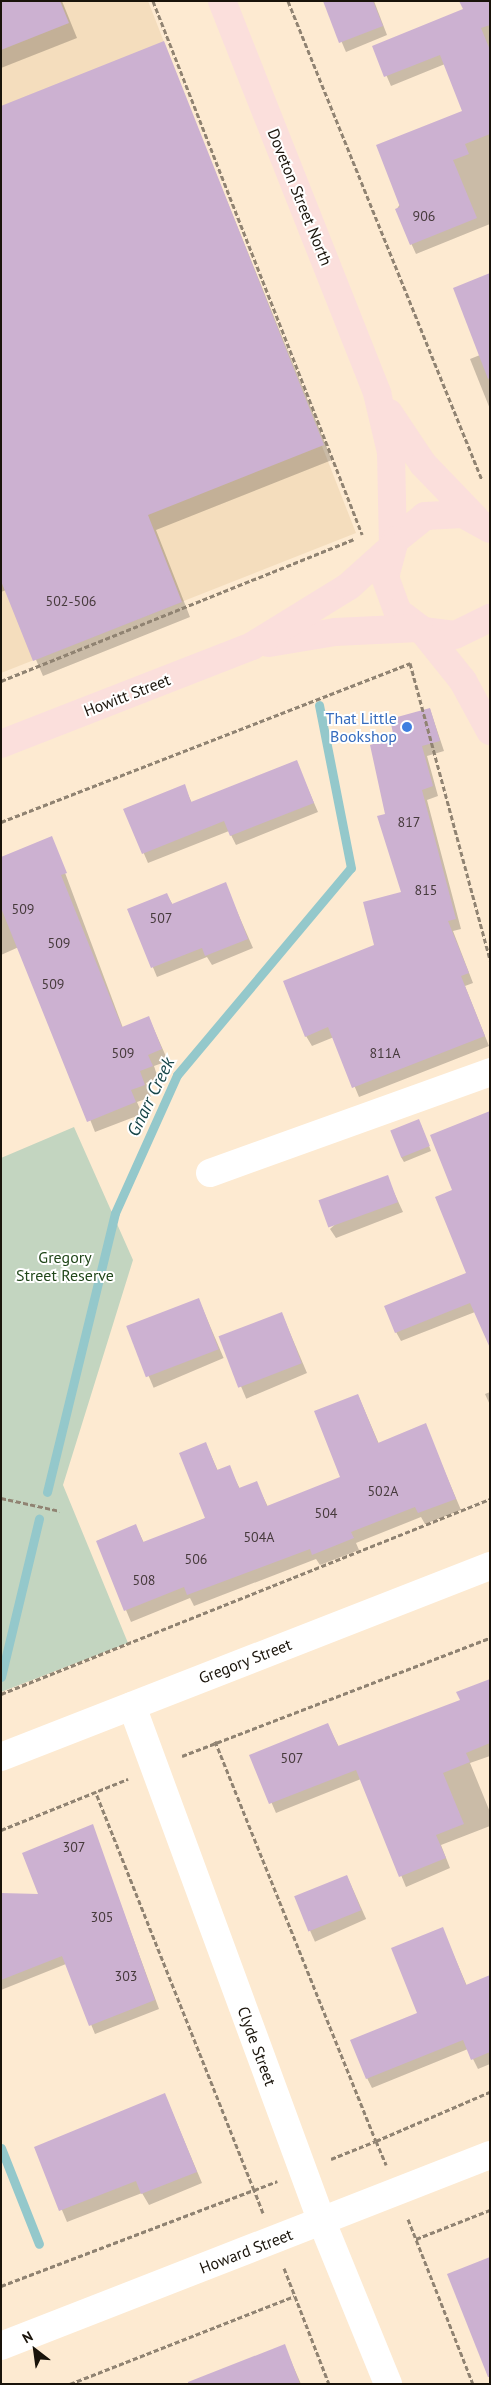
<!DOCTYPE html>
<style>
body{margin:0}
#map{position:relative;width:491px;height:2385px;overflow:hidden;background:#fdead1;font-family:"PT Sans",sans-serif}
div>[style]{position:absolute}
.built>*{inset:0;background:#f4ddbd}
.green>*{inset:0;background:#c3d5c0}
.shadow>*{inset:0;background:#0003;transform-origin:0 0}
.stream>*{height:9px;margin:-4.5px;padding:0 4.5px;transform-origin:4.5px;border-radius:4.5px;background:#94c8cb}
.building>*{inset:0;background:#ccb1d1;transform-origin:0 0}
.path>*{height:3px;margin-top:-1.5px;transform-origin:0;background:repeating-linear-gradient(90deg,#908372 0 5px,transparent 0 7.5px)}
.minor>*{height:28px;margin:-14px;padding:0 14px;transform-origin:14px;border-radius:14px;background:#fff}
.major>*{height:28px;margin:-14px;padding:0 14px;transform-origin:14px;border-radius:14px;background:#fbdfdc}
.dots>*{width:14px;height:14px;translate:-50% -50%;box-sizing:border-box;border:2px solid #fff;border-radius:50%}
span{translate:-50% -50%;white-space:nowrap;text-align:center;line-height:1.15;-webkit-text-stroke:4px #fff;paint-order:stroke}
.number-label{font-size:14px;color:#463a3c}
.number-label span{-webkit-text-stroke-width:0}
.street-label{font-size:16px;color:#19130a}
.shop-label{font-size:16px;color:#366cbe}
.right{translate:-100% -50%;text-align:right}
.park-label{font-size:16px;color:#21471a}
.water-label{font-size:18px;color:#154447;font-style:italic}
.frame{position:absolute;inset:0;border:2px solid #19130a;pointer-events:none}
.north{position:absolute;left:10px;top:2325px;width:50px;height:50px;-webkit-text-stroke:4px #fff;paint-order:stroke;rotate:330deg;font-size:14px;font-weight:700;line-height:20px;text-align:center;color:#19130a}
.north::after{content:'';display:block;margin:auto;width:18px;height:22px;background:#19130a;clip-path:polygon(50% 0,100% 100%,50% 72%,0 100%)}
</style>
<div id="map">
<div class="built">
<i style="clip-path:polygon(1px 1px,148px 1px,356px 533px,1px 673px)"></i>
</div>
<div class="green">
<i style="clip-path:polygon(74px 1127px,133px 1260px,63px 1485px,128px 1643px,1px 1692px,1px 1158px)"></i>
</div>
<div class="shadow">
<i style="clip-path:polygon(1px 1px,62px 1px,77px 38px,1px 68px)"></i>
<i style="clip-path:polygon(324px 1px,374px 1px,387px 35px,346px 52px)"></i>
<i style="clip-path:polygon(490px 1px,490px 224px,416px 254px,396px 210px,464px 112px,445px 64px,391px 86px,374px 47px)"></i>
<i style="clip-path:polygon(163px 43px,332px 460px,156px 530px,190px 617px,43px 676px,6px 590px,1px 592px,1px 108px)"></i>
<i style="clip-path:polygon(490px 275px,490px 409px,470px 359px,480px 355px)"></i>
<i style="clip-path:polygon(430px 709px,444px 751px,427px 756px,438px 796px,427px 800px,461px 929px,453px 931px,473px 983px,465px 986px,489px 1046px,359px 1097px,334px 1037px,312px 1046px,306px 1036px,376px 946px,402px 893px,386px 815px,395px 739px)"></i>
<i style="clip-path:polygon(296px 761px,318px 812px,236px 845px,229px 831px,148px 863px,125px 810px,184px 786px,192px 803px)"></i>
<i style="clip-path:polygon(52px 838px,123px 1028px,149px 1018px,168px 1061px,154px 1066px,158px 1078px,146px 1083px,151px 1097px,137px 1102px,142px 1114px,95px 1132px,21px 946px,1px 955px,1px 858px)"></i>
<i style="clip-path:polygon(225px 884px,253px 948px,212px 965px,207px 957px,157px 977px,129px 910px,167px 895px,173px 905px)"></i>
<i style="clip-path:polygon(421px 1125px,431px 1151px,404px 1162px,401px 1157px)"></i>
<i style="clip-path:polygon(387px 1177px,403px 1212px,336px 1238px,330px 1229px)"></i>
<i style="clip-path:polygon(454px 1191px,490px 1346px,475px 1312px,401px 1341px,396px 1332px,467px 1274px)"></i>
<i style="left:199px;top:1300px;width:63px;height:76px;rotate:67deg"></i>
<i style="left:282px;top:1314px;width:64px;height:66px;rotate:67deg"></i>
<i style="clip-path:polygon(490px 1392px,490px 1405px,485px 1394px)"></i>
<i style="clip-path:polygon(358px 1395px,379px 1444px,425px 1425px,461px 1510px,425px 1524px,421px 1517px,356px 1543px,359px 1550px,320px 1565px,316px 1559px,194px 1606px,190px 1598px,131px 1622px,97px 1541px,136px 1526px,144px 1543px,206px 1518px,206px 1444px,218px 1471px,229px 1467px,240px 1489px,256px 1482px,268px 1507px,342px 1478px)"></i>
<i style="clip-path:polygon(490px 1680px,490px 1756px,470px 1763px,490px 1812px,490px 1826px,441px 1845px,450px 1868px,406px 1887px,361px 1779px,276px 1813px,251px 1755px,328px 1725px,339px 1747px,461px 1701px)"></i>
<i style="clip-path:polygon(92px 1826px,159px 2009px,95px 2034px,66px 1964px,1px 1990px,1px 1894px,40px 1896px)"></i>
<i style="left:347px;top:1876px;width:47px;height:56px;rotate:66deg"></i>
<i style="clip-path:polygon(442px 1928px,467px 1986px,490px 1977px,490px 2064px,478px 2069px,468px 2049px,372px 2088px,367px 2078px,418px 2014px)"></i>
<i style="clip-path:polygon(165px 2095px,202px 2183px,149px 2205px,142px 2193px,67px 2222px,36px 2148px)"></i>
<i style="clip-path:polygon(284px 2345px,301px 2384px,211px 2384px)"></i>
</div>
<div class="stream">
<i style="left:47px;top:1492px;width:287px;rotate:-76.3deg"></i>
<i style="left:115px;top:1213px;width:151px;rotate:-65.8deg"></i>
<i style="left:177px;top:1075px;width:270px;rotate:-50deg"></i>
<i style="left:351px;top:868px;width:166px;rotate:-101.1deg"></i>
<i style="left:1px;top:1677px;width:163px;rotate:-76.5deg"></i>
<i style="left:1px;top:2148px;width:103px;rotate:68.4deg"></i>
</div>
<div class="building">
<i style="clip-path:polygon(1px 1px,60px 1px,69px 23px,1px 50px)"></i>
<i style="clip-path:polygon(323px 1px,373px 1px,383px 26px,339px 43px)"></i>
<i style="clip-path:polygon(459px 1px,490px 1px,490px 25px,481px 28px,490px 50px,490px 134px,465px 144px,469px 154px,453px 160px,477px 218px,410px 245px,395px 209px,400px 207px,376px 145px,462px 111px,440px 55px,384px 77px,372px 46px,463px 9px)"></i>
<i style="clip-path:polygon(164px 41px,324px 445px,148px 515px,182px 602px,33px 661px,1px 581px,1px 106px)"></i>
<i style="clip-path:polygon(490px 273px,490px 378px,488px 379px,453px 288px)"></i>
<i style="clip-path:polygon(430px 708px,440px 741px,422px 746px,433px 786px,422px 790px,456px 919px,448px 921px,469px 973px,461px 976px,485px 1036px,352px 1088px,328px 1027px,305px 1037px,283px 981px,374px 945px,363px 902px,401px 892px,377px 816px,385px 814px,370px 745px,394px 738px,390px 719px)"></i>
<i style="clip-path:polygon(297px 760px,314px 803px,230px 836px,224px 821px,142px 854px,123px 809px,185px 784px,191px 802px)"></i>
<i style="clip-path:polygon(52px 836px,67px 873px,61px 875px,122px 1027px,149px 1016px,162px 1049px,148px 1055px,153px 1066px,140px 1071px,145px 1085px,131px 1090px,136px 1102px,87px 1122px,1px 908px,1px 857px)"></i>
<i style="clip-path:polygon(226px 882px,248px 939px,205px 956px,202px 948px,151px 968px,127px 909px,167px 893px,172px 904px)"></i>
<i style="clip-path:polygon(490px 1111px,490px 1348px,470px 1303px,395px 1333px,384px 1306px,466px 1273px,435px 1197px,452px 1190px,430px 1135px)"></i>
<i style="left:419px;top:1119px;width:29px;height:31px;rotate:68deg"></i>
<i style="left:388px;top:1175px;width:29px;height:74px;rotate:70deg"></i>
<i style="left:199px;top:1298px;width:55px;height:78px;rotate:69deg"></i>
<i style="left:282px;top:1312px;width:55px;height:68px;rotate:69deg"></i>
<i style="clip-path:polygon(358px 1394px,378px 1443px,426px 1423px,456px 1499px,418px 1513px,415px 1507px,351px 1532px,354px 1538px,312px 1555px,310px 1549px,187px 1595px,184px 1587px,124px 1611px,96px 1541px,136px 1524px,143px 1542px,205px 1518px,179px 1453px,206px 1442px,217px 1470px,230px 1465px,239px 1488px,257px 1481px,267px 1506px,340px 1477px,314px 1411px)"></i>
<i style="clip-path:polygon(490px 1679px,490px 1743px,466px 1753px,470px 1762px,443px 1773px,464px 1824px,436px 1835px,446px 1858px,399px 1877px,356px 1770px,269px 1804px,249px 1755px,328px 1723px,338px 1746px,460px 1700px,456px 1692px)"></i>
<i style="clip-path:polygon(93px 1824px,155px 2000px,89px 2026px,62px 1956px,1px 1980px,1px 1893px,38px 1894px,22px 1853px)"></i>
<i style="left:347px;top:1875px;width:38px;height:57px;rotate:68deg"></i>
<i style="clip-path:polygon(443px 1927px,466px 1985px,490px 1975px,490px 2052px,471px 2060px,463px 2040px,366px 2079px,350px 2040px,417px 2013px,391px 1948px)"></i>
<i style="clip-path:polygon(165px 2093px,197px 2172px,141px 2194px,136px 2181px,59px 2211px,34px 2147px)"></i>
<i style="clip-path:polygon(490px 2257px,490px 2377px,488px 2377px,447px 2274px)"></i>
<i style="clip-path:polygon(285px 2344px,300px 2384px,188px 2384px,188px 2382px)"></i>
</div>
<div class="path">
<i style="left:153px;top:1px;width:573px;rotate:68.59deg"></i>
<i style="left:288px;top:1px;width:517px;rotate:67.95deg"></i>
<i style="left:1px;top:681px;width:380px;rotate:-21.9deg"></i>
<i style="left:1px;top:822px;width:439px;rotate:-21.2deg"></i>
<i style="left:410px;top:663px;width:308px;rotate:74.9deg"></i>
<i style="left:1px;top:1498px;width:60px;rotate:12.4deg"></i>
<i style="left:1px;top:1694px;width:526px;rotate:-21.74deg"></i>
<i style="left:215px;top:1741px;width:431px;rotate:68.1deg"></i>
<i style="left:376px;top:2141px;width:124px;rotate:-23.3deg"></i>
<i style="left:182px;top:1756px;width:330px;rotate:-21deg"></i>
<i style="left:1px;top:1830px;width:137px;rotate:-21.9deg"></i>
<i style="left:331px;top:2159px;width:48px;rotate:-21.8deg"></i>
<i style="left:376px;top:2141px;width:26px;rotate:67deg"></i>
<i style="left:263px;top:2213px;width:25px;rotate:-111deg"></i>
<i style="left:254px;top:2190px;width:25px;rotate:-21deg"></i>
<i style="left:408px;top:2219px;width:177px;rotate:68.5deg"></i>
<i style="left:416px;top:2239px;width:79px;rotate:-21.4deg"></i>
<i style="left:284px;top:2268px;width:124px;rotate:68.8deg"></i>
<i style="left:1px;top:2286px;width:271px;rotate:-20.8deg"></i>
<i style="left:254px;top:2190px;width:428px;rotate:-111.7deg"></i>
<i style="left:70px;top:2384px;width:241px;rotate:-21.4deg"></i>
</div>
<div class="minor">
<i style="left:210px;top:1173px;width:298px;rotate:-19.8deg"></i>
<i style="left:132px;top:1706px;width:550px;rotate:69.79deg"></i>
<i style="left:322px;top:2222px;width:175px;rotate:67.8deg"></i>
<i style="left:1px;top:1757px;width:525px;rotate:-21.34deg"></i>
<i style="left:1px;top:2346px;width:525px;rotate:-21.34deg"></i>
</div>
<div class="major">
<i style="left:222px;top:1px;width:422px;rotate:68.4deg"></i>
<i style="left:377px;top:393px;width:61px;rotate:76.7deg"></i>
<i style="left:391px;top:452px;width:93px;rotate:88.8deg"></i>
<i style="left:389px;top:413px;width:61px;rotate:56.3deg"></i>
<i style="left:423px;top:464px;width:76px;rotate:46.1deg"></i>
<i style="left:490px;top:529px;width:31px;rotate:-151deg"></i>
<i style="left:463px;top:514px;width:38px;rotate:177deg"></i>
<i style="left:425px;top:516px;width:38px;rotate:141deg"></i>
<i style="left:395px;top:540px;width:38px;rotate:105deg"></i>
<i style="left:385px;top:577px;width:37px;rotate:70deg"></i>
<i style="left:398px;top:612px;width:31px;rotate:37deg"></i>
<i style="left:423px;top:631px;width:32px;rotate:7deg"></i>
<i style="left:455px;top:635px;width:39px;rotate:-26deg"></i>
<i style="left:423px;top:631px;width:64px;rotate:51.3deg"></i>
<i style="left:463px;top:681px;width:57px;rotate:61.6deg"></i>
<i style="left:269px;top:643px;width:67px;rotate:-9.5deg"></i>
<i style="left:335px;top:632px;width:84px;rotate:-2.7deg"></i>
<i style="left:1px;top:744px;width:269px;rotate:-21.3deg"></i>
<i style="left:252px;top:646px;width:114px;rotate:-31.7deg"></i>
<i style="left:349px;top:586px;width:57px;rotate:-42.1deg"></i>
</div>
<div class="dots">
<i style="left:407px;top:727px;background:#3f7fe0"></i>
</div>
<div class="number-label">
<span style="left:424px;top:216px">906</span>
<span style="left:71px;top:601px">502-506</span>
<span style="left:409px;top:822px">817</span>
<span style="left:426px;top:890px">815</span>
<span style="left:23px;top:909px">509</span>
<span style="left:161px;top:918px">507</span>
<span style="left:59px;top:943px">509</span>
<span style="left:53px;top:984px">509</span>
<span style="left:123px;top:1053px">509</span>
<span style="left:385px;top:1053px">811A</span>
<span style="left:383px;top:1491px">502A</span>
<span style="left:326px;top:1513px">504</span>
<span style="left:259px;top:1537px">504A</span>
<span style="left:196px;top:1559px">506</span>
<span style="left:144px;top:1580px">508</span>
<span style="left:292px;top:1758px">507</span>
<span style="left:74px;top:1847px">307</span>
<span style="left:102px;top:1917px">305</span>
<span style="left:126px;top:1976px">303</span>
</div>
<div class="street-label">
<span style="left:300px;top:197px;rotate:68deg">Doveton Street North</span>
<span style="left:127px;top:695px;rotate:-21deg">Howitt Street</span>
<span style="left:245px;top:1661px;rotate:-21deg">Gregory Street</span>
<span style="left:257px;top:2046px;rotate:70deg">Clyde Street</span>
<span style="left:246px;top:2251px;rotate:-21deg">Howard Street</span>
</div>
<div class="shop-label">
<span class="right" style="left:397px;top:727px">That Little<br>Bookshop</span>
</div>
<div class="park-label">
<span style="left:65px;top:1266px">Gregory<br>Street Reserve</span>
</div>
<div class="water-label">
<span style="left:151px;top:1097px;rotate:-64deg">Gnarr Creek</span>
</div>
<div class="frame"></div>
<div class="north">N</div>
</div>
